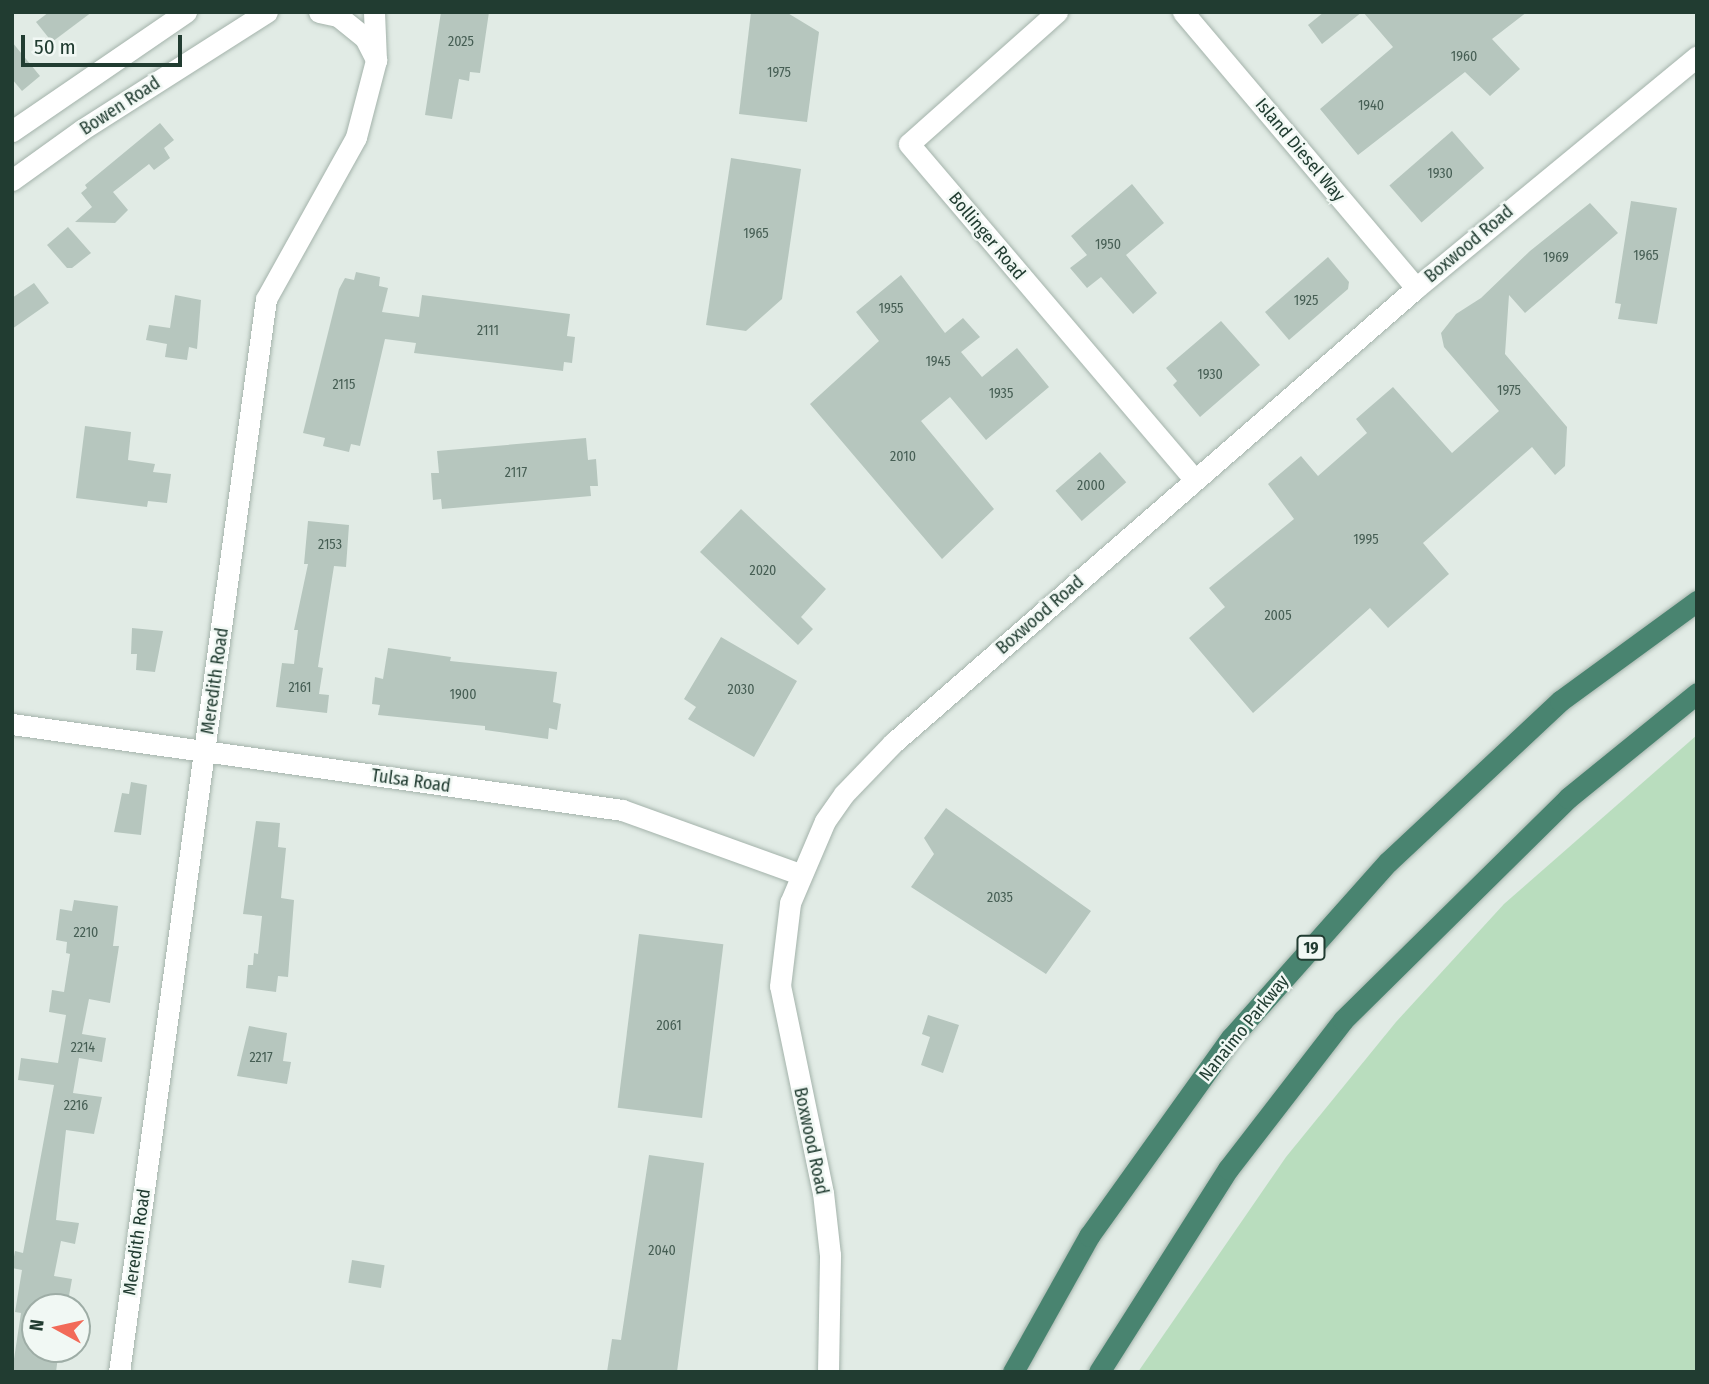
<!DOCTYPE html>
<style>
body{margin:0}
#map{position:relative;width:1709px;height:1384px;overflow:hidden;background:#e1ebe5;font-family:"Fira Sans Condensed",sans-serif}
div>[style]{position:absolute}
.green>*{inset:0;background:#b9ddbe}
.building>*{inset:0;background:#b6c6be;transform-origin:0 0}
.roads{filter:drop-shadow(0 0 2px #a4b3ab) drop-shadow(0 0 2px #a4b3ab)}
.minor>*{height:21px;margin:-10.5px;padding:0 10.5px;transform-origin:10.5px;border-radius:10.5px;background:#fff}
.tertiary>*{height:21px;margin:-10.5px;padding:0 10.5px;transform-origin:10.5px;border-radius:10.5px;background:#fff}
.secondary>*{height:21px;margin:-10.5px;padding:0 10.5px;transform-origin:10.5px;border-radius:10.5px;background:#fff}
.trunk>*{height:21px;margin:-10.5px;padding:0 10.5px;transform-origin:10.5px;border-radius:10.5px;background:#498470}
span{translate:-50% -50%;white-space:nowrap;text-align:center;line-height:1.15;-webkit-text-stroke:5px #f1f8f4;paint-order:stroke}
.number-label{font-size:14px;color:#465e54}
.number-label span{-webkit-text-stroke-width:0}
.shield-label span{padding:2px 5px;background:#f1f8f4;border:2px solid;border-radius:5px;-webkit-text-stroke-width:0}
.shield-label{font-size:16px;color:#213c31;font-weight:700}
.street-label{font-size:18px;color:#213c31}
.frame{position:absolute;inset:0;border:14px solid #213c31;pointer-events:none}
.north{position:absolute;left:21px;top:1293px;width:70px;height:70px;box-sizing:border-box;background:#f1f8f4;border:2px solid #9eada6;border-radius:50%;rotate:278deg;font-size:19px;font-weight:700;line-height:28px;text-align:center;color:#213c31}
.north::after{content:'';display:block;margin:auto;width:24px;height:32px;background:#f26a58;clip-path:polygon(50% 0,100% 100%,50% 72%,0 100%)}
.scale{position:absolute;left:21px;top:35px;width:161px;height:32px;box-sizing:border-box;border:4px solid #213c31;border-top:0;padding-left:9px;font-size:21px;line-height:24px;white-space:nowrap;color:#213c31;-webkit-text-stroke:5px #f1f8f4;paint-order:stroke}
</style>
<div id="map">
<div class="green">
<i style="clip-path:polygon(1697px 735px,1697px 1372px,1138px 1372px,1286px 1157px,1396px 1022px,1504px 904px)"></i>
</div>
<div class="building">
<i style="clip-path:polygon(49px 12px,92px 12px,52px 42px,36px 22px)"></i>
<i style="clip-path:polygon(441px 12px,489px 12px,480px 73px,470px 72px,469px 81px,459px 79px,452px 119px,425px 115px)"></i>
<i style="clip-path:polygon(751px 12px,786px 12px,819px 32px,807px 122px,739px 114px)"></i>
<i style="clip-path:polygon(1324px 12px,1362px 12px,1322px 44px,1308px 25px)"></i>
<i style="clip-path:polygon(1363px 12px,1527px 12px,1492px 39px,1520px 69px,1490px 96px,1465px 72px,1358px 155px,1320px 109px,1393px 47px)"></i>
<i style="clip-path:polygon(12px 42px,40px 76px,22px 91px,12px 79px)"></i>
<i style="clip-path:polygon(160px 123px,174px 140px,164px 148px,170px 158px,154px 170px,149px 164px,113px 192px,128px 210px,115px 223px,75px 222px,92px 207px,81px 193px,87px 188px,85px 185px)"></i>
<i style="left:1452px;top:131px;width:49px;height:83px;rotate:49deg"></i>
<i style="clip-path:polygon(731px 158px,801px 169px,782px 299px,746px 331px,706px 325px)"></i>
<i style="clip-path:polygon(1132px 184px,1164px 223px,1126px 255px,1157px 293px,1133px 314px,1101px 277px,1087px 288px,1070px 268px,1087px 255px,1071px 236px)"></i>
<i style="clip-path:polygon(1631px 201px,1677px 208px,1657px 324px,1618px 319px,1621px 304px,1615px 303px)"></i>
<i style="clip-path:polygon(1590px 203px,1618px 233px,1525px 313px,1509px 295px,1505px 354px,1567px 427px,1565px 466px,1555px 475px,1532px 447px,1423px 543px,1449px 574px,1388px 628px,1370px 608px,1253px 713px,1189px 638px,1225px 607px,1209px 588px,1294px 519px,1268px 484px,1301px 456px,1318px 476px,1367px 433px,1356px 419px,1393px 387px,1452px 453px,1499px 411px,1444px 347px,1441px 333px,1456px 314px,1481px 298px,1530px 251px)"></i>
<i style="clip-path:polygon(68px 227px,91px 253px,72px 268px,67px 268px,47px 245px)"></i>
<i style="clip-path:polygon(1328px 257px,1349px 282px,1348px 289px,1289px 340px,1265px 312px)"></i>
<i style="clip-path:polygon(356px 272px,380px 277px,379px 286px,388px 288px,382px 312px,419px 317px,422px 295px,570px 314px,567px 336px,575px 337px,572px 363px,564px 362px,563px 371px,414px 353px,416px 343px,385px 339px,360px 446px,351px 444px,349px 452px,323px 446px,325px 438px,303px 433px,339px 289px,345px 278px,354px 280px)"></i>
<i style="clip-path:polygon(901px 275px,945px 333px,963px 318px,980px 337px,961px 352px,982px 377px,1017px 348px,1049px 387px,986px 440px,950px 397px,921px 421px,994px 509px,942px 559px,810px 404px,879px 341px,856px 312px)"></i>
<i style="clip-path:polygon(34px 283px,49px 303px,12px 329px,12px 298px)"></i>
<i style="clip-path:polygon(175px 295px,201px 300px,197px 349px,189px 347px,187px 360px,165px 357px,167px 344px,146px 340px,149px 325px,170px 328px)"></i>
<i style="clip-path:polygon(1221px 321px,1260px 365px,1200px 417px,1173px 385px,1177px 381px,1166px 368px)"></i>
<i style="clip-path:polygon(85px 426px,131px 432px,128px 460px,155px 464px,153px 472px,171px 474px,167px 503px,148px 501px,147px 507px,76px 498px)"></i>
<i style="clip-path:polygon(586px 438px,588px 460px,596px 459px,598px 486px,590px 486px,591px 496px,442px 509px,441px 499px,433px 500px,431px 473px,439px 473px,437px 451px)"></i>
<i style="left:1100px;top:452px;width:40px;height:59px;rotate:49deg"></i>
<i style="clip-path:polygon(741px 509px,826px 589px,801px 617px,813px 629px,798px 645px,700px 552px)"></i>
<i style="clip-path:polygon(308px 521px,349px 525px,346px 567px,334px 566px,318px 667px,323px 668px,319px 694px,329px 695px,327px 713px,276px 707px,282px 663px,294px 664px,298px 630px,294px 630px,308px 564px,304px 564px)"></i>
<i style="clip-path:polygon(132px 628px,163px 631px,155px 672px,136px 670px,137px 654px,131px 654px)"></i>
<i style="clip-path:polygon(721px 637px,797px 681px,754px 757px,688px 719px,696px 707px,684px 699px)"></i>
<i style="clip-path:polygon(388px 648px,451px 657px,450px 661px,557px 672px,553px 702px,561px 704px,557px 730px,549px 728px,548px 739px,485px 730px,485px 726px,378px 715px,380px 705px,372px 704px,375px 677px,383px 679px)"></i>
<i style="clip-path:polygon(131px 782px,147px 785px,141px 835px,114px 832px,122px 793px,129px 794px)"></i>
<i style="clip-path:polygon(946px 808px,1091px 911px,1046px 974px,911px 887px,934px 854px,924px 838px)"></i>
<i style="clip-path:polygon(256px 821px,280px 823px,278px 847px,286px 848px,281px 898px,294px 900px,288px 977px,278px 976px,276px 992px,246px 988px,248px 965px,253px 965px,254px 953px,258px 954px,262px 916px,243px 914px)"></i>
<i style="clip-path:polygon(74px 900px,118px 906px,113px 946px,119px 946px,110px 1003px,89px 999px,82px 1034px,106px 1038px,102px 1062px,79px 1058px,73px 1093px,102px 1097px,94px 1134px,66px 1130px,56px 1220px,79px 1223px,75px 1244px,61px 1241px,54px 1276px,72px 1279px,67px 1307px,35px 1307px,35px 1349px,59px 1349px,56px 1372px,12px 1372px,21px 1313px,15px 1312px,22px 1270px,12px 1268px,15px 1251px,23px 1253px,54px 1085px,18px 1080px,21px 1058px,58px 1063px,66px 1015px,49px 1012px,52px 990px,64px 992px,70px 954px,66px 953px,67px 942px,56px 940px,60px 909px,72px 911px)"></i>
<i style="left:639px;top:934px;width:85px;height:175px;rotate:7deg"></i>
<i style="clip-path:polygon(928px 1015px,959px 1025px,943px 1073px,921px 1065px,930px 1037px,922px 1034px)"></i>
<i style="clip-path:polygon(249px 1026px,287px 1033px,283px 1061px,291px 1062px,287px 1084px,237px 1076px)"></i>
<i style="clip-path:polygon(649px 1155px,704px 1163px,677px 1372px,607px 1372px,612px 1339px,621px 1340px)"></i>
<i style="left:352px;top:1260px;width:33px;height:23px;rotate:9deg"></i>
</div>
<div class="roads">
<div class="minor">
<i style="left:1057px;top:12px;width:198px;rotate:138.3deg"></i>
<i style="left:909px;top:144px;width:440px;rotate:49.6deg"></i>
<i style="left:1183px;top:12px;width:361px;rotate:49.8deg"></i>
<i style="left:12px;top:724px;width:616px;rotate:8.02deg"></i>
<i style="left:622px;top:810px;width:189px;rotate:19.8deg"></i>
</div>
<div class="tertiary">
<i style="left:119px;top:1372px;width:1083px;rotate:-82.2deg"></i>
<i style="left:266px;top:299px;width:185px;rotate:-60.9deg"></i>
<i style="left:356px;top:137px;width:80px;rotate:-75.4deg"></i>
<i style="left:376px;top:60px;width:48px;rotate:-92.4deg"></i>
<i style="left:828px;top:1372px;width:117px;rotate:-89deg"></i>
<i style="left:830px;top:1255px;width:62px;rotate:-96.4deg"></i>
<i style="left:823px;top:1193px;width:211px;rotate:-101.7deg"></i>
<i style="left:780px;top:986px;width:84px;rotate:-83.1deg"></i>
<i style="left:790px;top:903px;width:89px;rotate:-66.9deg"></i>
<i style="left:825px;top:821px;width:33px;rotate:-55deg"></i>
<i style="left:844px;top:794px;width:71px;rotate:-46.1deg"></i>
<i style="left:893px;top:743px;width:693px;rotate:-41.02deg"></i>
<i style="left:1416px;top:288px;width:364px;rotate:-39.5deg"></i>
</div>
<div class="secondary">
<i style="left:319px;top:12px;width:19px;rotate:12deg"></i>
<i style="left:338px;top:16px;width:35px;rotate:39deg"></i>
<i style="left:365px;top:38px;width:25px;rotate:63deg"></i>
<i style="left:12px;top:131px;width:211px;rotate:-34.4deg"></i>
<i style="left:12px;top:180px;width:87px;rotate:-35.7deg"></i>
<i style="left:83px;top:129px;width:218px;rotate:-32.5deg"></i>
</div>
<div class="trunk">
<i style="left:1013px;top:1372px;width:156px;rotate:-60.8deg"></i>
<i style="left:1089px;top:1236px;width:244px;rotate:-54.4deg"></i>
<i style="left:1231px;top:1038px;width:236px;rotate:-48.3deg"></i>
<i style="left:1388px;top:862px;width:236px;rotate:-43.1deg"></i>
<i style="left:1560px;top:701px;width:170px;rotate:-36.1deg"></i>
<i style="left:1099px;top:1372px;width:241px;rotate:-57.6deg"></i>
<i style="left:1228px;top:1169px;width:188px;rotate:-52.3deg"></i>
<i style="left:1343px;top:1020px;width:316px;rotate:-44.6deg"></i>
<i style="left:1568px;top:798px;width:166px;rotate:-39.1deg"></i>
</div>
</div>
<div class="number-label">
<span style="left:461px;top:42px">2025</span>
<span style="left:1464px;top:57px">1960</span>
<span style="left:779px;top:73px">1975</span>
<span style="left:1371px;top:106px">1940</span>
<span style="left:1440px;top:174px">1930</span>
<span style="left:756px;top:234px">1965</span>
<span style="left:1108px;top:245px">1950</span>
<span style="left:1646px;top:256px">1965</span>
<span style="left:1556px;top:258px">1969</span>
<span style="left:1306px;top:301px">1925</span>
<span style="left:891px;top:309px">1955</span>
<span style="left:488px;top:331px">2111</span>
<span style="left:938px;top:362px">1945</span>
<span style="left:1210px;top:375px">1930</span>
<span style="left:344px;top:385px">2115</span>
<span style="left:1509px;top:391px">1975</span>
<span style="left:1001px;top:394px">1935</span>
<span style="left:903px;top:457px">2010</span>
<span style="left:516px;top:473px">2117</span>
<span style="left:1091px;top:486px">2000</span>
<span style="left:1366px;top:540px">1995</span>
<span style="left:330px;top:545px">2153</span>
<span style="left:763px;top:571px">2020</span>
<span style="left:1278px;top:616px">2005</span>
<span style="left:300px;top:688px">2161</span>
<span style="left:741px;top:690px">2030</span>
<span style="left:463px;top:695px">1900</span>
<span style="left:1000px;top:898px">2035</span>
<span style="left:86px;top:933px">2210</span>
<span style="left:669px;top:1026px">2061</span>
<span style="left:83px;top:1048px">2214</span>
<span style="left:261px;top:1058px">2217</span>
<span style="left:76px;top:1106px">2216</span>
<span style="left:662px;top:1251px">2040</span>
</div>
<div class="shield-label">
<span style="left:1311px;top:948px">19</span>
</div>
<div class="street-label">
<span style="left:120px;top:106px;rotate:-33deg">Bowen Road</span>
<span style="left:1300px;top:150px;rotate:50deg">Island Diesel Way</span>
<span style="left:987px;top:236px;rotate:50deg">Bollinger Road</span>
<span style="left:1469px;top:244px;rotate:-40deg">Boxwood Road</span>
<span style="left:1040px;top:615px;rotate:-41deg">Boxwood Road</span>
<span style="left:215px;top:681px;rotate:-82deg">Meredith Road</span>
<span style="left:411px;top:781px;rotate:8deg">Tulsa Road</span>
<span style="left:1244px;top:1028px;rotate:-51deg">Nanaimo Parkway</span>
<span style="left:811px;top:1141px;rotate:78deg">Boxwood Road</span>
<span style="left:137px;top:1242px;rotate:-82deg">Meredith Road</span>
</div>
<div class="frame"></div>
<div class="north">N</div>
<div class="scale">50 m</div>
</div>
